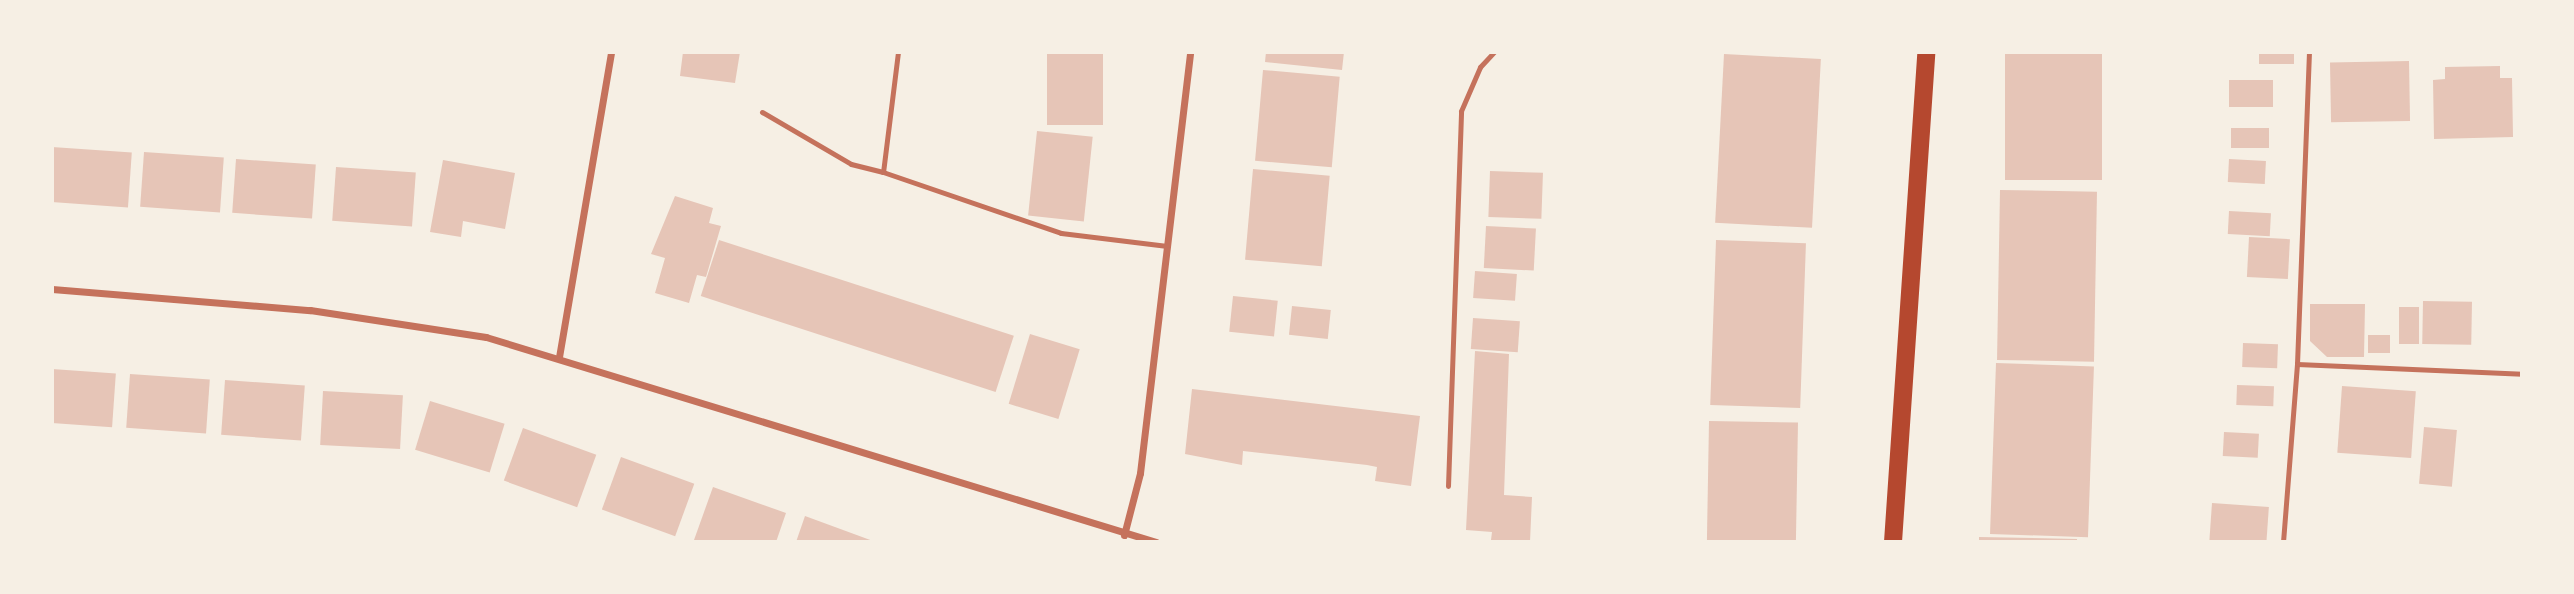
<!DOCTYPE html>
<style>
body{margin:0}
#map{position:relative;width:2574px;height:594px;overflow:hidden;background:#f6efe4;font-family:Raleway,sans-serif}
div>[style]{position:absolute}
.building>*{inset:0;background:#e6c5b7;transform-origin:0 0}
.service>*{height:5px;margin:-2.5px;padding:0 2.5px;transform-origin:2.5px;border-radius:2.5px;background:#c5725c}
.minor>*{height:7px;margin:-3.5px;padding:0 3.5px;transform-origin:3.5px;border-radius:3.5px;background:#c5725c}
.primary>*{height:18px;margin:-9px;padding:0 9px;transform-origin:9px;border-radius:9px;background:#b5482f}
span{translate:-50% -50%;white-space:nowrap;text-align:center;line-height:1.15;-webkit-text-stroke:6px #f6efe4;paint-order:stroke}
.frame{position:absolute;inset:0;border:54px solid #f6efe4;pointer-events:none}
</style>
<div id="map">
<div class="building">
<i style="clip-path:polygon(683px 52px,740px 52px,735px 83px,680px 76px)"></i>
<i style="left:1047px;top:52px;width:56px;height:73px"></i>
<i style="clip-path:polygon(1266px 52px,1344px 52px,1342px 70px,1265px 62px)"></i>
<i style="left:2005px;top:52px;width:97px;height:128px"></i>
<i style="left:2259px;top:52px;width:35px;height:12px"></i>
<i style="left:1724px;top:54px;width:97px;height:169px;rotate:3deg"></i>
<i style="left:2409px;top:61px;width:60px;height:79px;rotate:89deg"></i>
<i style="clip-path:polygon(2500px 66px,2500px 78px,2512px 78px,2513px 137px,2434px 139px,2433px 80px,2445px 79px,2445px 67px)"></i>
<i style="left:1263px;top:70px;width:77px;height:91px;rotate:5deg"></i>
<i style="left:2229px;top:80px;width:44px;height:27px"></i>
<i style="left:2231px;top:128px;width:38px;height:20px"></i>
<i style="left:1037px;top:131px;width:56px;height:85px;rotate:6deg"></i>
<i style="left:52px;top:147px;width:80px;height:55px;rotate:4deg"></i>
<i style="left:144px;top:152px;width:80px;height:55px;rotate:4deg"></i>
<i style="left:236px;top:159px;width:80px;height:54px;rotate:4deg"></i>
<i style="left:2229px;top:159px;width:37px;height:23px;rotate:3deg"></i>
<i style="clip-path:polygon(443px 160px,515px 173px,505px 229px,463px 221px,461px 237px,430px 232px)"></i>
<i style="left:336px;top:167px;width:80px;height:54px;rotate:4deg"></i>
<i style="left:1253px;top:169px;width:77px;height:91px;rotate:5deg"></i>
<i style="left:1490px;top:171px;width:53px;height:46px;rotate:2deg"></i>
<i style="left:2000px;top:190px;width:97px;height:170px;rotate:1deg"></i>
<i style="clip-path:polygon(675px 196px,713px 208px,709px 223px,721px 226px,706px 277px,697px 275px,689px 303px,655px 293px,665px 258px,651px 254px)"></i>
<i style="left:2229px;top:211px;width:42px;height:23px;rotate:3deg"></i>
<i style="left:1486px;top:226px;width:50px;height:42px;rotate:3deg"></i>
<i style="left:2249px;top:237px;width:41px;height:40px;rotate:3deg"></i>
<i style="left:719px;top:240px;width:310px;height:59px;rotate:18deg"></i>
<i style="left:1716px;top:240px;width:90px;height:165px;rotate:2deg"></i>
<i style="left:1475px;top:271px;width:42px;height:27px;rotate:4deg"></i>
<i style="left:1233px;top:296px;width:45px;height:36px;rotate:6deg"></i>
<i style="left:2423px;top:301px;width:49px;height:43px;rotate:1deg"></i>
<i style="clip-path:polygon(2310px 304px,2365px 304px,2364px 357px,2327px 357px,2310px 341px)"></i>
<i style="left:1292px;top:306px;width:39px;height:29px;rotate:6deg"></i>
<i style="left:2399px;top:307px;width:20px;height:37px"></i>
<i style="left:1473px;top:318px;width:47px;height:31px;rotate:4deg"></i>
<i style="left:1030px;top:334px;width:52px;height:73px;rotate:17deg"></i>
<i style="left:2368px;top:335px;width:22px;height:18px"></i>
<i style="left:2243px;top:343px;width:35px;height:24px;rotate:2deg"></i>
<i style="clip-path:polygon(1475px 351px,1509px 354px,1504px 495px,1532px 497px,1530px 542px,1491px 540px,1492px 532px,1466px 530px)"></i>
<i style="left:1996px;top:363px;width:98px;height:171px;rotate:2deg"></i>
<i style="left:52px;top:369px;width:64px;height:54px;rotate:4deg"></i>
<i style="left:130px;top:374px;width:80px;height:54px;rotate:4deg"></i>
<i style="left:225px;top:380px;width:80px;height:55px;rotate:4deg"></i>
<i style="left:2237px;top:385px;width:37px;height:20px;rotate:2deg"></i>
<i style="left:2342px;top:386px;width:74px;height:67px;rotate:4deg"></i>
<i style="clip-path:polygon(1192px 389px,1420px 416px,1411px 486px,1375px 481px,1377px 467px,1367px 465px,1243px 451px,1242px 465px,1185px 454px)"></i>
<i style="left:323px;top:391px;width:80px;height:54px;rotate:3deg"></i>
<i style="left:430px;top:401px;width:78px;height:51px;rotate:17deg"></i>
<i style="left:1709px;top:421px;width:89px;height:121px;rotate:1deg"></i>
<i style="left:2424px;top:427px;width:33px;height:57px;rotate:5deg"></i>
<i style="left:523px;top:428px;width:78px;height:56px;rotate:20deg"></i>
<i style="left:2224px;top:432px;width:35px;height:24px;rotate:3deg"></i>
<i style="left:621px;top:457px;width:78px;height:56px;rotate:20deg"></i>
<i style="clip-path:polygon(713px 487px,786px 513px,776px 542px,694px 540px)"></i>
<i style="left:2212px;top:503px;width:57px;height:39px;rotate:4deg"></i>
<i style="clip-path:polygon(805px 516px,873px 541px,872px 542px,796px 542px)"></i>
<i style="clip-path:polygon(1979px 537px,2077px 539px,2077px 542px,1979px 542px)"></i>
</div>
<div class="service">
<i style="left:898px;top:52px;width:121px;rotate:97.1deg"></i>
<i style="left:883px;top:172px;width:188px;rotate:18.9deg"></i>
<i style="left:1061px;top:233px;width:107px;rotate:7deg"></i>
<i style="left:762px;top:112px;width:103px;rotate:30.3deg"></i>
<i style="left:851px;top:164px;width:33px;rotate:14deg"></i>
<i style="left:2297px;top:364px;width:225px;rotate:2.5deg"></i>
<i style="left:1448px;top:486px;width:375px;rotate:-88deg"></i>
<i style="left:1461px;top:111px;width:48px;rotate:-66.6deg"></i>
<i style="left:1480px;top:67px;width:21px;rotate:-47deg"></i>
<i style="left:2283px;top:542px;width:179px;rotate:-85.5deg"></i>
<i style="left:2297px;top:364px;width:312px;rotate:-87.8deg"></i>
</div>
<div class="minor">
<i style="left:52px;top:289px;width:259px;rotate:4.7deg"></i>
<i style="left:310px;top:310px;width:178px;rotate:8.7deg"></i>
<i style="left:486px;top:337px;width:701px;rotate:17.01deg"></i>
<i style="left:559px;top:357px;width:309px;rotate:-80.3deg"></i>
<i style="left:1124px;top:535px;width:64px;rotate:-75.5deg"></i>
<i style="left:1140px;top:473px;width:424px;rotate:-83.2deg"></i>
</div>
<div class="primary">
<i style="left:1893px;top:542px;width:491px;rotate:-86.1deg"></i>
</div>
<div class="frame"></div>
</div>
